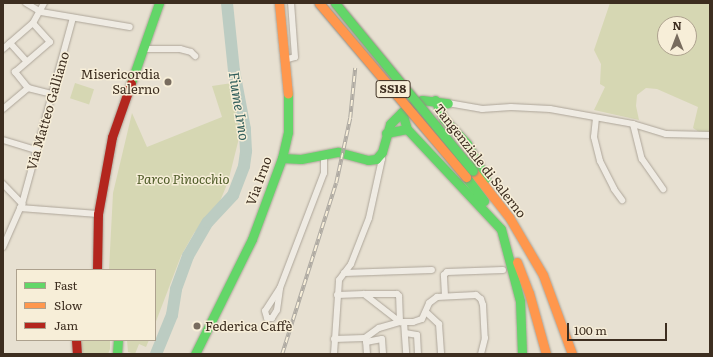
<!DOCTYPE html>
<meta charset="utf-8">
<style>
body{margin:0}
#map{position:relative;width:713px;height:357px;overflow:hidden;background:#e7e0d1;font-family:Literata,serif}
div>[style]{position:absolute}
.green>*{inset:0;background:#d6d7b3;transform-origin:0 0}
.river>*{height:12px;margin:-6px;padding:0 6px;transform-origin:6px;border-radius:6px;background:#bcccc2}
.roads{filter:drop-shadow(0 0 1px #ada599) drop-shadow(0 0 1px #ada599)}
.street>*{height:6px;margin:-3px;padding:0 3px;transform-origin:3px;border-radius:3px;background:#efebe3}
.fast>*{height:9px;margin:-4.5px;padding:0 4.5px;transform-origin:4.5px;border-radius:4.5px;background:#63d668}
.slow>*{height:9px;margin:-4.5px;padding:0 4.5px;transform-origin:4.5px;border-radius:4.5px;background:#ff974d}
.jam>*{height:9px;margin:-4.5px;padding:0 4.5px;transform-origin:4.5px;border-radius:4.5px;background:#b3261e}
.rail>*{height:3.5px;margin-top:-1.75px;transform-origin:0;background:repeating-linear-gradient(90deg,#f7eed8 0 6px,#afaaa2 0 12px);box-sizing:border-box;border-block:1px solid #afaaa2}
.bridges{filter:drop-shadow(0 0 1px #928b80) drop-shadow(0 0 1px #928b80)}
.fast-bridge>*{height:9px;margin:-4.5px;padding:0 4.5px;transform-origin:4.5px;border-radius:4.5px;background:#63d668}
.slow-bridge>*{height:9px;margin:-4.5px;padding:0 4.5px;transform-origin:4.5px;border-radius:4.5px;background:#ff974d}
.dots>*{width:11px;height:11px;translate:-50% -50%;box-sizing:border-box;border:2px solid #f7eed8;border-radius:50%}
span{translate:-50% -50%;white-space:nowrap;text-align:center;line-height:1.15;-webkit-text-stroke:3px #f7eed8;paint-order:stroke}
.shield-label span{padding:1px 3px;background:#f7eed8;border:1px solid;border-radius:3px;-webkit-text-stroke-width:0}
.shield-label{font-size:12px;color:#3d2e20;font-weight:700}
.poi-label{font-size:13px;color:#3d2e20}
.right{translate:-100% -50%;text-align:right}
.left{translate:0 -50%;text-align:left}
.street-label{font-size:13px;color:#3d2e20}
.park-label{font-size:13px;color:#4d5a26;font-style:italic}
.water-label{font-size:14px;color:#2f5d5a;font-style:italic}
.frame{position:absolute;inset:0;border:4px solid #3d2e20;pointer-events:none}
.legend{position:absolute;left:16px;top:269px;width:140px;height:72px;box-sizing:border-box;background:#f7eed8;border:1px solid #ada18e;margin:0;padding:5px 7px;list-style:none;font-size:12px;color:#3d2e20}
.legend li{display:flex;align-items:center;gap:8px;height:20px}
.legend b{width:20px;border:1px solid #ada18e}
.north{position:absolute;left:657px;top:16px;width:40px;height:40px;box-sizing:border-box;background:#f7eed8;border:1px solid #ada18e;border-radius:50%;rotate:0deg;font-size:11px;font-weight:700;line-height:16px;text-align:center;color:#3d2e20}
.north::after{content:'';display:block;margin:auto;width:14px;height:18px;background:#786c5e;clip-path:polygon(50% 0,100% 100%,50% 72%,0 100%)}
.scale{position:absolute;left:567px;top:323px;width:100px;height:18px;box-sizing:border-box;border:2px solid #3d2e20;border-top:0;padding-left:5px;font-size:12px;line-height:14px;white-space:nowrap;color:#3d2e20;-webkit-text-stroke:3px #f7eed8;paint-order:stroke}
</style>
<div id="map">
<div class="green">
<i style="clip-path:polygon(evenodd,610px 3px,710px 3px,710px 132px,699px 132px,693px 128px,698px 107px,657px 89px,646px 88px,637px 95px,636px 106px,639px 120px,594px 110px,605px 87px,600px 84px,601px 64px,594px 50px,610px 3px,665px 24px,689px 24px,689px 48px,665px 48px,665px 24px)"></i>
<i style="left:75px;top:83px;width:20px;height:16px;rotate:18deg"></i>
<i style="clip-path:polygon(232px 83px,236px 99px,239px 138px,228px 182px,218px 206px,194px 233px,181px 256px,155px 324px,155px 270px,109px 270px,113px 193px,132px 113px,147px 147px,222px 117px,212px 86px)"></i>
<i style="clip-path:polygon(81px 340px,110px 340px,110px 349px,108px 354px,83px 354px)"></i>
<i style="clip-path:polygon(127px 340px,149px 340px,146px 347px,139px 344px,135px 354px,128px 352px)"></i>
</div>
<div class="river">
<i style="left:156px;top:354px;width:42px;rotate:-67.7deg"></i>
<i style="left:172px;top:315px;width:26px;rotate:-81deg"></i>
<i style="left:176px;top:289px;width:35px;rotate:-70deg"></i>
<i style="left:188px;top:256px;width:39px;rotate:-60deg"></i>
<i style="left:208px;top:222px;width:37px;rotate:-47deg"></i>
<i style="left:233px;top:195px;width:31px;rotate:-69deg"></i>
<i style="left:244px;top:166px;width:15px;rotate:-82deg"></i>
<i style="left:246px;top:151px;width:22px;rotate:-93deg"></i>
<i style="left:245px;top:129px;width:59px;rotate:-100.7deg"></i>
<i style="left:234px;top:71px;width:68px;rotate:-95.9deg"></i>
</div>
<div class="roads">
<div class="street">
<i style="left:26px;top:3px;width:17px;rotate:31deg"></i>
<i style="left:41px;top:12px;width:90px;rotate:9.6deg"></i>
<i style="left:10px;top:43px;width:25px;rotate:48deg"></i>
<i style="left:3px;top:49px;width:40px;rotate:-41deg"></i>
<i style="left:33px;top:23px;width:23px;rotate:-61deg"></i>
<i style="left:143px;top:49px;width:37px"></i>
<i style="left:180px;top:49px;width:11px;rotate:15deg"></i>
<i style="left:191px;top:52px;width:6px;rotate:45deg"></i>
<i style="left:284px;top:60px;width:11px;rotate:-15deg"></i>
<i style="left:295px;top:57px;width:54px;rotate:-94.2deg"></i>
<i style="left:28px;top:88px;width:21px;rotate:-129deg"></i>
<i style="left:15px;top:72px;width:46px;rotate:-40.6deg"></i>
<i style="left:50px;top:42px;width:25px;rotate:-132deg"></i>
<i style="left:448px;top:103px;width:35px;rotate:10deg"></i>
<i style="left:482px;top:109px;width:29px;rotate:-4deg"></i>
<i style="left:511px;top:107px;width:39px;rotate:3deg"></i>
<i style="left:550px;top:109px;width:84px;rotate:10.2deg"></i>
<i style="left:633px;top:124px;width:34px;rotate:17deg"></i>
<i style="left:666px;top:134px;width:44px;rotate:1.3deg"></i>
<i style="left:3px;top:109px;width:33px;rotate:-40deg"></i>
<i style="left:28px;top:88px;width:25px;rotate:14deg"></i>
<i style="left:596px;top:118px;width:19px;rotate:96deg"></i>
<i style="left:594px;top:137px;width:25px;rotate:76deg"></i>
<i style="left:600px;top:161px;width:31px;rotate:63deg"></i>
<i style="left:614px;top:189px;width:14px;rotate:54deg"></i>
<i style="left:633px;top:124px;width:36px;rotate:76deg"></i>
<i style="left:642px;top:159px;width:37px;rotate:55deg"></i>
<i style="left:3px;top:140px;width:34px;rotate:17deg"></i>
<i style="left:3px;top:184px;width:28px;rotate:46deg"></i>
<i style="left:20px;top:208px;width:78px;rotate:4.4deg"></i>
<i style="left:3px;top:247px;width:47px;rotate:-66.2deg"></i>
<i style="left:22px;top:204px;width:193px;rotate:-74.7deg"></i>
<i style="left:344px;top:273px;width:88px;rotate:-2deg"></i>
<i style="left:280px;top:288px;width:27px;rotate:123deg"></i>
<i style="left:265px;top:311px;width:7px;rotate:74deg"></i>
<i style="left:267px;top:318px;width:5px"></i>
<i style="left:272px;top:318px;width:9px;rotate:-58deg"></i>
<i style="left:277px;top:310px;width:22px;rotate:-82deg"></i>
<i style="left:280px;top:288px;width:123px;rotate:-69.1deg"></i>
<i style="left:324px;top:173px;width:17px;rotate:-90deg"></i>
<i style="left:337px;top:295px;width:27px;rotate:-2deg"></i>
<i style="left:364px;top:294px;width:46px;rotate:37.9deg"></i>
<i style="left:400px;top:322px;width:13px"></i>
<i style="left:413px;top:322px;width:9px;rotate:-18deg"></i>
<i style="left:422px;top:319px;width:17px;rotate:-66deg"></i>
<i style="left:429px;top:303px;width:10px;rotate:-37deg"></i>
<i style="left:437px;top:297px;width:39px;rotate:-3deg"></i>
<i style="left:476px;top:295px;width:6px;rotate:39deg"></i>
<i style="left:481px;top:299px;width:6px;rotate:72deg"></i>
<i style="left:483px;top:305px;width:33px;rotate:87deg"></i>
<i style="left:485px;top:338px;width:16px;rotate:104deg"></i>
<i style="left:445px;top:296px;width:21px;rotate:-93deg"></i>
<i style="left:444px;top:275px;width:4px;rotate:-45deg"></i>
<i style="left:447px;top:272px;width:56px;rotate:-2deg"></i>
<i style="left:426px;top:312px;width:18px;rotate:43deg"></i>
<i style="left:439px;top:324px;width:30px;rotate:86deg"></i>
<i style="left:404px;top:322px;width:32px;rotate:86deg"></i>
<i style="left:405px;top:333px;width:12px;rotate:9deg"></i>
<i style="left:417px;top:335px;width:19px;rotate:87deg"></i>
<i style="left:334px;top:339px;width:31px;rotate:-2deg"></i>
<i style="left:365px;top:338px;width:17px;rotate:-36deg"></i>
<i style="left:379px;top:328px;width:22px;rotate:-16deg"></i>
<i style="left:400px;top:322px;width:26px;rotate:-92deg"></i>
<i style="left:399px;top:296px;width:3px;rotate:-135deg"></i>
<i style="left:397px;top:294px;width:31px;rotate:180deg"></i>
<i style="left:366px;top:340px;width:14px;rotate:86deg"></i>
<i style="left:366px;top:342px;width:16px;rotate:-11deg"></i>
<i style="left:382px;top:339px;width:15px;rotate:86deg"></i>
<i style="left:334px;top:354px;width:74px;rotate:-86.1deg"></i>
<i style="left:339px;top:280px;width:20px;rotate:-53deg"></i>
<i style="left:351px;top:264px;width:49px;rotate:-68.6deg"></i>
<i style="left:369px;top:218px;width:60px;rotate:-77.6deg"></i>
<i style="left:382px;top:159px;width:4px;rotate:-124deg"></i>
</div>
<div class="fast">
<i style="left:131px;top:83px;width:85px;rotate:-70.7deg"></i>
<i style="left:435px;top:100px;width:21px;rotate:65deg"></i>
<i style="left:444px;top:119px;width:34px;rotate:47deg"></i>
<i style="left:467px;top:144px;width:39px;rotate:61deg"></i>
<i style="left:402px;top:112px;width:18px;rotate:74deg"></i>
<i style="left:407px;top:129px;width:137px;rotate:46.8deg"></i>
<i style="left:501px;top:229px;width:74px;rotate:75.2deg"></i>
<i style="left:520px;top:301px;width:53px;rotate:87.8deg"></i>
<i style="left:386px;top:133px;width:21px;rotate:-11deg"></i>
<i style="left:282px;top:158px;width:19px;rotate:3deg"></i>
<i style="left:301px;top:159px;width:38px;rotate:-11deg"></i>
<i style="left:338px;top:152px;width:31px;rotate:15deg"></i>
<i style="left:368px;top:160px;width:8px;rotate:-7deg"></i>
<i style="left:376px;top:159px;width:9px;rotate:-49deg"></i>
<i style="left:382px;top:152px;width:29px;rotate:-74deg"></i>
<i style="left:390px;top:124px;width:17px;rotate:-45deg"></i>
<i style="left:402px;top:112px;width:23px;rotate:-31deg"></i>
<i style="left:422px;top:100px;width:26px;rotate:7deg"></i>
<i style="left:466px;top:177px;width:30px;rotate:53deg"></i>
<i style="left:117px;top:354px;width:14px;rotate:-86deg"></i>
<i style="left:195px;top:354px;width:128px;rotate:-63.6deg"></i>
<i style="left:252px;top:239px;width:86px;rotate:-69.7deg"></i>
<i style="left:282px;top:158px;width:27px;rotate:-77deg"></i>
<i style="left:288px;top:132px;width:38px;rotate:-90deg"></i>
</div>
<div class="slow">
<i style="left:279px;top:3px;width:91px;rotate:84.4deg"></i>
<i style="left:473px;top:171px;width:58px;rotate:52deg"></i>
<i style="left:509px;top:217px;width:67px;rotate:59.6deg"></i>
<i style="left:543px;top:275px;width:84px;rotate:69.8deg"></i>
<i style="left:517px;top:262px;width:33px;rotate:69deg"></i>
<i style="left:529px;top:293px;width:63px;rotate:74.4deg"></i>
</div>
<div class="jam">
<i style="left:97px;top:270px;width:56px;rotate:-89deg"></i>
<i style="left:98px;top:214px;width:78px;rotate:-79.7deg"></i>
<i style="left:112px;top:137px;width:57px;rotate:-70.6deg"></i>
<i style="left:76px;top:340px;width:14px;rotate:86deg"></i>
</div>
</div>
<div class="rail">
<i style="left:282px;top:354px;width:179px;rotate:-72.5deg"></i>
<i style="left:336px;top:183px;width:66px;rotate:-77.8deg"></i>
<i style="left:350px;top:118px;width:50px;rotate:-84.3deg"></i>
</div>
<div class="bridges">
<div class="fast-bridge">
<i style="left:335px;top:3px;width:217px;rotate:50.6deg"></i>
</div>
<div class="slow-bridge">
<i style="left:319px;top:3px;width:228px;rotate:49.8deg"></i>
</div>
</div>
<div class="dots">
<i style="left:168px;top:82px;background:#786c5e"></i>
<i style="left:197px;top:326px;background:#786c5e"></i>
</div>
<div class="shield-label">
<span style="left:393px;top:89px">SS18</span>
</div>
<div class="poi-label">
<span class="right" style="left:160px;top:82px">Misericordia<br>Salerno</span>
<span class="left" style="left:205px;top:326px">Federica Caffè</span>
</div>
<div class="street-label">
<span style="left:48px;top:111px;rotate:-74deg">Via Matteo Galliano</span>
<span style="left:480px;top:161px;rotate:52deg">Tangenziale di Salerno</span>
<span style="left:259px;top:181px;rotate:-70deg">Via Irno</span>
</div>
<div class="park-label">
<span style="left:183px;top:179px">Parco Pinocchio</span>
</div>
<div class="water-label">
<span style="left:240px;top:106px;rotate:81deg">Fiume Irno</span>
</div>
<div class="frame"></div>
<ul class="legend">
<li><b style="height:5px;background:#63d668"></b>Fast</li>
<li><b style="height:5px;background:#ff974d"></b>Slow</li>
<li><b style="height:5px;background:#b3261e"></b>Jam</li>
</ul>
<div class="north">N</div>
<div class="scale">100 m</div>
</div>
